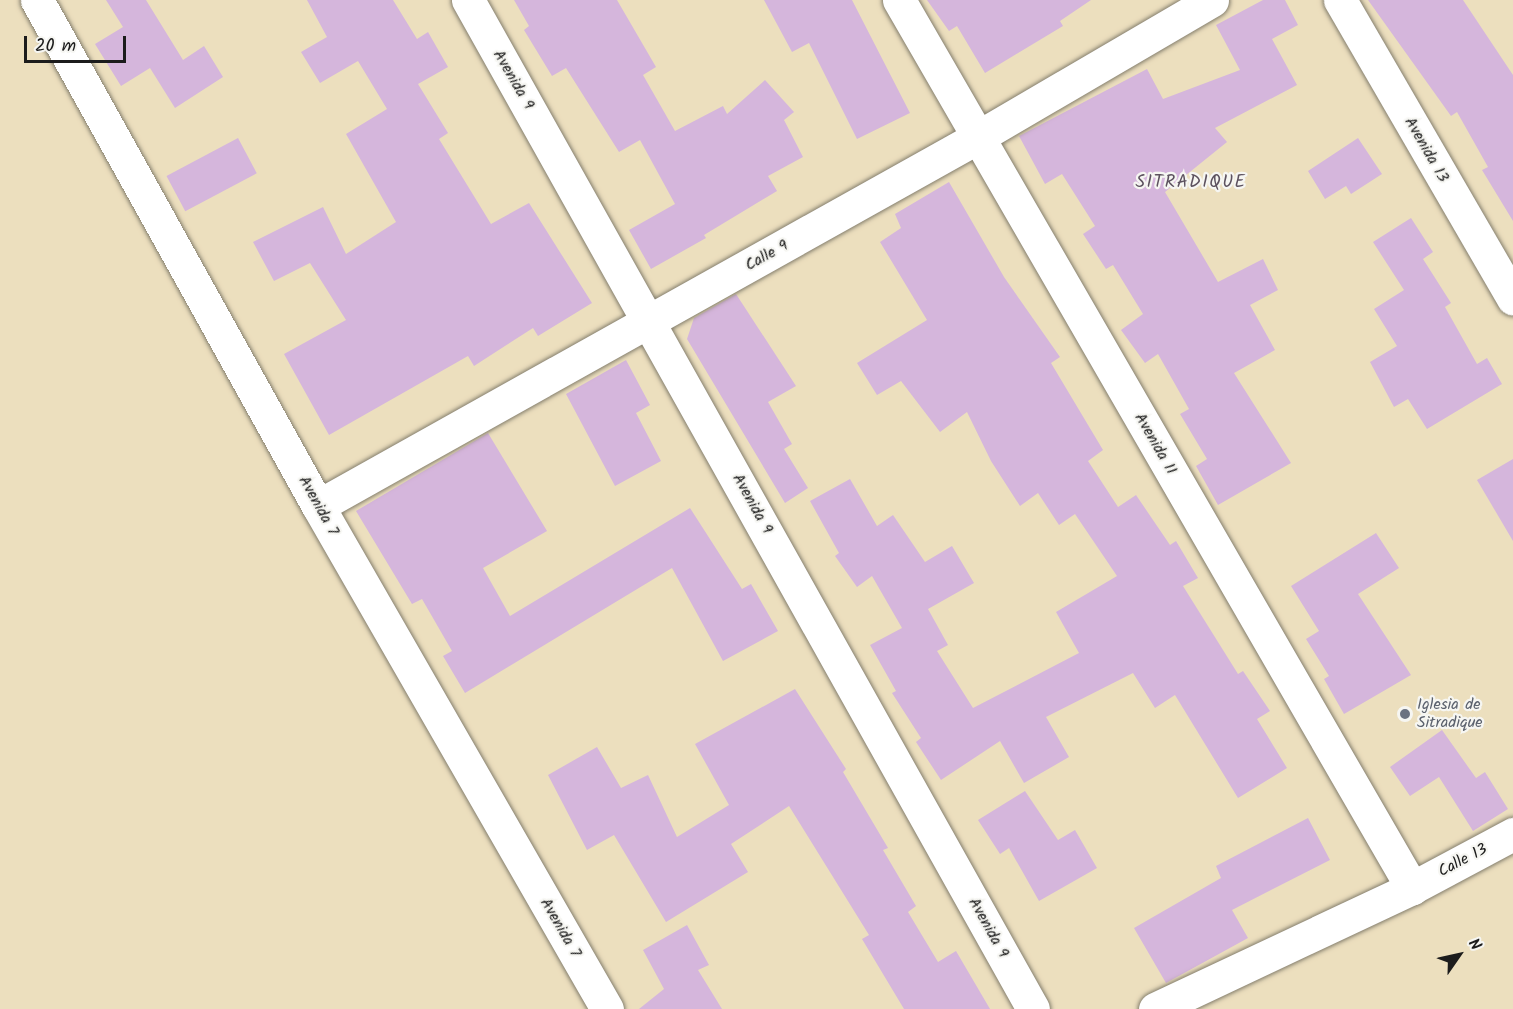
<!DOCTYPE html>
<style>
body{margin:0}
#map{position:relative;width:1513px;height:1009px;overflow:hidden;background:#ecdfbe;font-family:Kalam,sans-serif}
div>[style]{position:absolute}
.building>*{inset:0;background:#d5b6dc;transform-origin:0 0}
.roads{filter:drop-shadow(0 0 2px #847e6d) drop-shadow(0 0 2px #847e6d)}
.street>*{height:33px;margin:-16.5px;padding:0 16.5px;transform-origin:16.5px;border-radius:16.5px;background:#fff}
.dots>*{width:16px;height:16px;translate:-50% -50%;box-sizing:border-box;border:3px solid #f6f6f2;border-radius:50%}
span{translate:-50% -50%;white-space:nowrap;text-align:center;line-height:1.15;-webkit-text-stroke:4.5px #f6f6f2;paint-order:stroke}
.street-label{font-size:16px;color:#1c1c1c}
.worship-label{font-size:16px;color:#5b616d}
.left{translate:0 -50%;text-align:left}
.neighbourhood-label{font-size:18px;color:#5d525f;letter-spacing:1.5px}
.north{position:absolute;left:1429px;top:925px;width:60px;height:60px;-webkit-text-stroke:4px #f6f6f2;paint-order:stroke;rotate:56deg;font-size:16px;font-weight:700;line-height:24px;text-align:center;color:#1c1c1c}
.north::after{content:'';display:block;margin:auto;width:21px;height:27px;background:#1c1c1c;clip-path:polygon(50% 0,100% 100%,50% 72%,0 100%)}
.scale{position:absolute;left:24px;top:36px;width:102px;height:27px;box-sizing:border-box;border:3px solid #1c1c1c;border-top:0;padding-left:8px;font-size:18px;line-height:21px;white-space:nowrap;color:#1c1c1c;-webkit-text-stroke:4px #f6f6f2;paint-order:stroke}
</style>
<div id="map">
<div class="building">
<i style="clip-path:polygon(106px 0,146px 0,183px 60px,204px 46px,223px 77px,175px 108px,150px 68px,121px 86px,95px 44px,123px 27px)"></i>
<i style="clip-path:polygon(307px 0,393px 0,417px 39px,428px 32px,448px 67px,418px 84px,448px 133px,439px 139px,491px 224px,529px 203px,592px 303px,538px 336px,533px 328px,474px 366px,468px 356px,329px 435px,284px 354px,346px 320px,310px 263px,274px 281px,253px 242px,323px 207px,346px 254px,396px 222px,346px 134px,387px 109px,358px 61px,320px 83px,301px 52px,327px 37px)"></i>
<i style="clip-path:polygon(514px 0,617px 0,656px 67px,643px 75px,675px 131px,723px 106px,727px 114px,765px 80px,794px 112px,784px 120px,803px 157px,768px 176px,777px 191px,704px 235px,706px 238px,651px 269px,629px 230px,675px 204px,640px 140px,619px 152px,566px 68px,552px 76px,524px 30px,529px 26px)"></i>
<i style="clip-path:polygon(764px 0,852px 0,910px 113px,857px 139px,809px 43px,792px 52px)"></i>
<i style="clip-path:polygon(927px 0,1091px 0,1060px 21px,1063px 26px,985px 73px,957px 26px,949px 31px)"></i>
<i style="clip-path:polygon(1263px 0,1285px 0,1298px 25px,1272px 39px,1297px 85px,1215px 128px,1227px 142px,1165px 192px,1218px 282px,1263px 259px,1278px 290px,1250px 305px,1275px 350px,1234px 373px,1291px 463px,1218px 505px,1196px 466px,1207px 459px,1180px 414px,1189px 409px,1158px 354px,1145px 363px,1121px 330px,1143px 314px,1113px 265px,1106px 269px,1083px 234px,1095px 226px,1062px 174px,1045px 184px,1019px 136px,1147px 69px,1163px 99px,1240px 70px,1216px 25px)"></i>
<i style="clip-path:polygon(1368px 0,1463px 0,1513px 75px,1513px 221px,1482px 170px,1488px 167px,1457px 112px,1451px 116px)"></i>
<i style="left:238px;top:138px;width:40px;height:81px;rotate:62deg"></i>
<i style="clip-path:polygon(1358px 138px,1382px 174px,1351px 194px,1346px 186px,1325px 199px,1308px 171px)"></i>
<i style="clip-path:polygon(949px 182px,1004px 277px,1060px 357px,1051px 363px,1103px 450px,1088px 461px,1118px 507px,1136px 495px,1170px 545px,1176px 541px,1198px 578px,1183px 586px,1238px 674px,1243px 671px,1270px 711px,1257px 719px,1287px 768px,1238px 798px,1175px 695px,1155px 708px,1133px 673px,1046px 717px,1069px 757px,1024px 783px,1000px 741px,941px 780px,916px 742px,921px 738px,892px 693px,896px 691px,870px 645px,902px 628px,872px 576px,857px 587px,835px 556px,839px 553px,810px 501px,850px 479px,877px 526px,893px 515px,925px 562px,952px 546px,974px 583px,928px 609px,948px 645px,937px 651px,973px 708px,1079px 653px,1056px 612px,1117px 576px,1075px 514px,1059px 525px,1038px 493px,1020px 506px,991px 461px,967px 412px,940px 432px,901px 381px,877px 395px,857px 363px,927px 320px,880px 242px,901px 228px,895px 214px)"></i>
<i style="clip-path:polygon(1411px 218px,1433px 252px,1423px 259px,1451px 303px,1445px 307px,1477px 364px,1487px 358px,1502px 384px,1427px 429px,1408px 399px,1394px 407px,1370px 362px,1397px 346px,1374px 309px,1404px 290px,1373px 242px)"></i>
<i style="clip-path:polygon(736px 294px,796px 386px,768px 402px,792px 444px,784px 449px,808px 488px,785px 503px,687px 339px,694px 318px)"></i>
<i style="clip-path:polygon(626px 360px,650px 405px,636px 413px,661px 461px,615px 486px,566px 394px)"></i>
<i style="clip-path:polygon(488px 433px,547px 531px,483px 568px,510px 616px,690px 508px,742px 589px,751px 584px,778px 631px,723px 661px,672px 568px,465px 693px,443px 656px,452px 651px,422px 599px,412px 604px,356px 511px)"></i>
<i style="clip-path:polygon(1513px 459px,1513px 541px,1477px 480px)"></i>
<i style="clip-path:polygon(1376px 533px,1399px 568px,1358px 594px,1411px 675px,1344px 714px,1324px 679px,1329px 676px,1306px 639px,1319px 631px,1291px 586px)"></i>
<i style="clip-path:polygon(795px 689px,846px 769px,843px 772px,888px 848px,883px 850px,916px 906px,908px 912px,938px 962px,956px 951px,990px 1009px,904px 1009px,862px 939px,869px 935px,789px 806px,731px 844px,748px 872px,666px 922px,614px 835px,587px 850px,548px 775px,597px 747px,621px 788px,648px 775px,677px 837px,729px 805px,695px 744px)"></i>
<i style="clip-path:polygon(1442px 730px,1476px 778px,1485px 772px,1508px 809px,1473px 831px,1439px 777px,1410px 796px,1390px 767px)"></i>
<i style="clip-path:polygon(1025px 791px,1058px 840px,1075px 830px,1097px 868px,1039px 901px,1009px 848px,1000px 854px,978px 820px)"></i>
<i style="clip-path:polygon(1308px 818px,1330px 860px,1232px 910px,1248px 938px,1166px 983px,1134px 928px,1221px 878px,1216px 866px)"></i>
<i style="clip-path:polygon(687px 925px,709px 965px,698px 970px,722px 1009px,639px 1009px,664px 989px,643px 950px)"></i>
</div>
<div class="roads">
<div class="street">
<i style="left:37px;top:0;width:579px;rotate:60.96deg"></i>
<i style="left:318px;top:506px;width:580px;rotate:60.12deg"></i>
<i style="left:468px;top:0;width:1156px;rotate:60.75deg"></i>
<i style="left:899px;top:0;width:1026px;rotate:59.98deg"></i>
<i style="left:1340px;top:0;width:345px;rotate:59.9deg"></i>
<i style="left:318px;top:506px;width:756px;rotate:-29.21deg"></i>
<i style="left:978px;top:137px;width:271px;rotate:-30.3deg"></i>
<i style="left:1155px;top:1009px;width:284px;rotate:-25.2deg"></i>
<i style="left:1412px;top:888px;width:115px;rotate:-28.1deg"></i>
</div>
</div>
<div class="dots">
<i style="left:1405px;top:714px;background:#6b7280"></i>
</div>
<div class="street-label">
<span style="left:513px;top:80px;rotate:60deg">Avenida 9</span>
<span style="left:1426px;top:150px;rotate:60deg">Avenida 13</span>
<span style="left:767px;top:256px;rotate:-29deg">Calle 9</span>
<span style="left:1155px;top:444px;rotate:60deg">Avenida 11</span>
<span style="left:752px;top:504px;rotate:61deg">Avenida 9</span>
<span style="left:318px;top:506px;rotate:61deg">Avenida 7</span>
<span style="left:1463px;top:861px;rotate:-28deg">Calle 13</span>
<span style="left:560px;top:928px;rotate:60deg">Avenida 7</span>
<span style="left:988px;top:928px;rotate:61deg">Avenida 9</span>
</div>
<div class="worship-label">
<span class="left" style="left:1417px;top:714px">Iglesia de<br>Sitradique</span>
</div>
<div class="neighbourhood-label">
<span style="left:1191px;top:183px">SITRADIQUE</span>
</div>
<div class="north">N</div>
<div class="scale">20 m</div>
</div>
